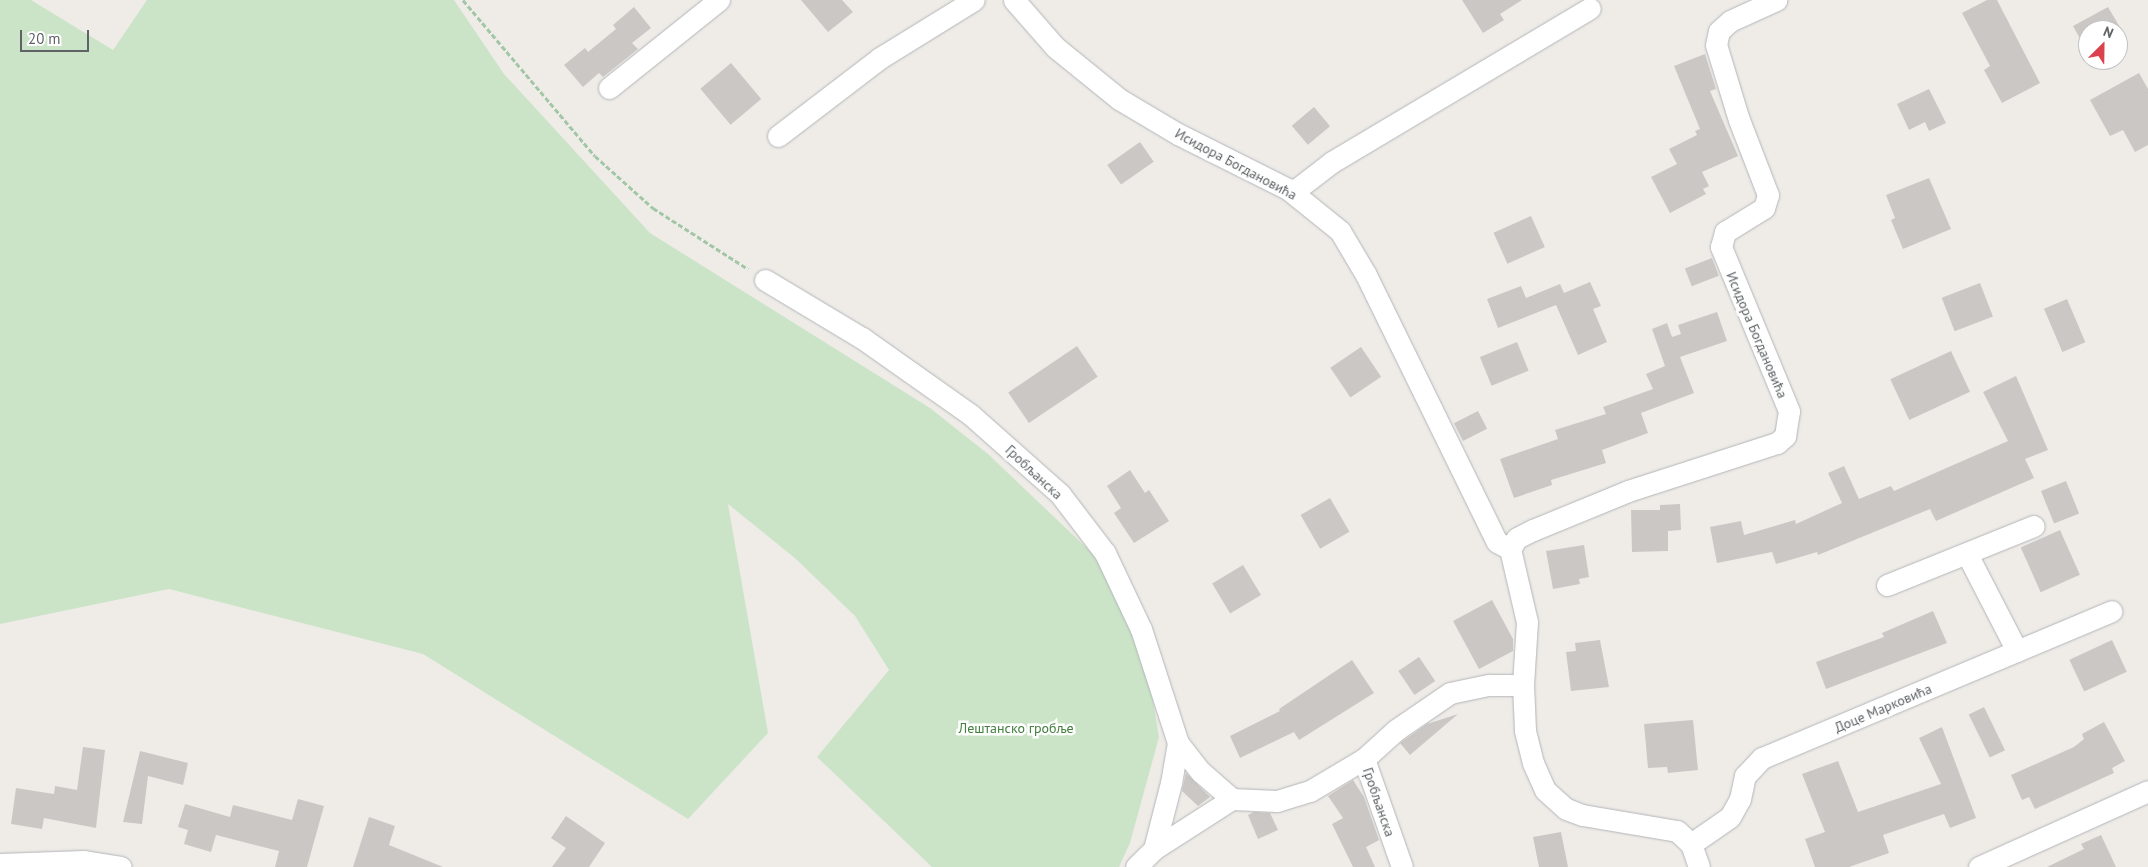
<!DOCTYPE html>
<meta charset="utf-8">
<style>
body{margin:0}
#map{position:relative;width:2148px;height:867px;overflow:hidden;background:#efece8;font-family:"PT Sans",sans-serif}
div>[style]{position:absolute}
.green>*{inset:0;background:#cbe4c7}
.building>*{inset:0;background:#cbc7c4;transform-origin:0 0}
.path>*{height:3px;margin-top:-1.5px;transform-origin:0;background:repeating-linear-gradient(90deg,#a2c7a7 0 5px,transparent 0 7.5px)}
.roads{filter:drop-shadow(0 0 1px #b2b5b8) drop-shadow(0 0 1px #b2b5b8)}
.street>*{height:21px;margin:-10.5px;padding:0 10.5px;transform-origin:10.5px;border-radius:10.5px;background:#fff}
span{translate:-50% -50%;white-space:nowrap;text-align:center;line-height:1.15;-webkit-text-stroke:5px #fff;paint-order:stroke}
.street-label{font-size:14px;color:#5f6366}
.park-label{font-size:14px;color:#437f3d}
.north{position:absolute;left:2078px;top:20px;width:50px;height:50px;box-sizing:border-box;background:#fff;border:1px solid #bfc1c2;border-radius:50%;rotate:23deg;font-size:14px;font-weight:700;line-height:20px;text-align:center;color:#5f6366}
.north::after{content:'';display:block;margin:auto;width:18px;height:22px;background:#db424d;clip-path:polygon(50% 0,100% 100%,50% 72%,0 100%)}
.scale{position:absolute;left:20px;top:30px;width:69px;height:22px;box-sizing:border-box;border:2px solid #5f6366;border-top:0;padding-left:6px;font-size:15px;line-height:18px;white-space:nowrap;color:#5f6366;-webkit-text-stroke:4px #fff;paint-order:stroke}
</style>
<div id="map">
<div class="green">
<i style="clip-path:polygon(0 0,31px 0,113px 50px,147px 0,454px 0,504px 74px,650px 233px,930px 408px,988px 454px,1093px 554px,1117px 590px,1150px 683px,1159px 737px,1130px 843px,1119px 867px,932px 867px,817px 757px,889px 670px,855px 616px,796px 559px,728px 504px,768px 733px,688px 819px,423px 654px,169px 589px,0 624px)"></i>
</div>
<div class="building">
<i style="clip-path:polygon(801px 0,842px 0,853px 12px,828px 32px)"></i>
<i style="clip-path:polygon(1462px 0,1522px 0,1500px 14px,1504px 20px,1483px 33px)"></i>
<i style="clip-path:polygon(1987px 0,1997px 0,2040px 83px,2002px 103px,1984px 70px,1990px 66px,1962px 13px)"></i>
<i style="clip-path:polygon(634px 7px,651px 28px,632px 43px,638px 49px,603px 77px,599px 73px,583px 87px,564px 65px,585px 48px,588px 52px,616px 29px,613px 25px)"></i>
<i style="clip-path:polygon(2108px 7px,2125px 36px,2118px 40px,2118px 30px,2088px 30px,2088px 53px,2073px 26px)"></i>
<i style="clip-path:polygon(1705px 54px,1716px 89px,1710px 91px,1738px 156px,1702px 172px,1709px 186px,1703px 189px,1706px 194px,1670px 213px,1651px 177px,1677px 164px,1669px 149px,1697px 135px,1695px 131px,1700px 129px,1674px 66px)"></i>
<i style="left:731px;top:63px;width:47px;height:40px;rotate:50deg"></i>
<i style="clip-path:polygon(2139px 73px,2148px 89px,2148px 145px,2135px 152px,2123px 130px,2110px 136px,2090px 100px)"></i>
<i style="clip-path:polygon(1929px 89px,1946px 123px,1929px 131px,1925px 122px,1909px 130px,1897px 104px)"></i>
<i style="left:1314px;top:107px;width:25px;height:29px;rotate:50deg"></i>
<i style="left:1140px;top:142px;width:24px;height:40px;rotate:55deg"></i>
<i style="clip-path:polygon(1929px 178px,1951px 229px,1903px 249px,1891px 220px,1895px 218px,1886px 195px)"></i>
<i style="left:1531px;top:216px;width:34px;height:41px;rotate:66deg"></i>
<i style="left:1712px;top:258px;width:19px;height:29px;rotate:69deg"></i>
<i style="clip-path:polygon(1590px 282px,1601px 306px,1593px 309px,1607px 342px,1578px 355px,1556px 305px,1498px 328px,1487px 299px,1521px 286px,1526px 298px,1560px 284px,1564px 293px)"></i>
<i style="left:1980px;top:283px;width:36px;height:41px;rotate:69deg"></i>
<i style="left:2067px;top:299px;width:47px;height:25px;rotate:67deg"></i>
<i style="clip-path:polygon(1717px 312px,1727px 341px,1680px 357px,1694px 393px,1641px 413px,1648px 433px,1602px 450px,1606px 463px,1551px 480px,1552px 485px,1514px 498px,1500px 459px,1558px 439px,1555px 430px,1606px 414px,1603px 407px,1653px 389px,1646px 374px,1665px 366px,1652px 329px,1667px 323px,1672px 337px,1681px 334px,1678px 325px)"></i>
<i style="left:1517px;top:342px;width:31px;height:40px;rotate:68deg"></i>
<i style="left:1077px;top:346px;width:37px;height:83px;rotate:56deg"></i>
<i style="left:1361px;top:347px;width:36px;height:37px;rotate:56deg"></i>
<i style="left:1951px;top:351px;width:45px;height:67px;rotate:65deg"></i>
<i style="clip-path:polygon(2016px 376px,2048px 450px,2025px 459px,2034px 478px,1936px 521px,1930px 509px,1818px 555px,1817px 552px,1776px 564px,1772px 552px,1717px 563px,1710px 527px,1741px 521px,1744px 535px,1795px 520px,1796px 524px,1842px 503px,1828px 473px,1844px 466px,1859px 499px,1891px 486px,1894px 491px,2008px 441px,1983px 392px)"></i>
<i style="left:1478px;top:411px;width:20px;height:27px;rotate:63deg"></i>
<i style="clip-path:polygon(1130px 470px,1145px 493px,1149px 490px,1169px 521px,1134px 543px,1114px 513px,1121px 508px,1107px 486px)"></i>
<i style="left:2066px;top:481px;width:35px;height:27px;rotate:68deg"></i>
<i style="left:1330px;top:498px;width:39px;height:34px;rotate:60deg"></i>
<i style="clip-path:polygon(1680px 504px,1681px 530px,1668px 531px,1668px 551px,1632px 552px,1631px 510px,1660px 510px,1660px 505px)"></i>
<i style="left:2060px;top:530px;width:49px;height:43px;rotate:66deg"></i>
<i style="clip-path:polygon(1584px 545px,1589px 577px,1579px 579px,1580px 584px,1553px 589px,1546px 551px)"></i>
<i style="left:1243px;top:565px;width:35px;height:36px;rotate:59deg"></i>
<i style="clip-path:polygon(1492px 600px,1513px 639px,1513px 651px,1479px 669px,1453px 621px)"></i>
<i style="clip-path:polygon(1933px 611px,1947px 643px,1826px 689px,1816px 662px,1884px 637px,1882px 633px)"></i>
<i style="clip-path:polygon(1600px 640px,1609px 687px,1571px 691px,1566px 652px,1576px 651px,1575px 643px)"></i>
<i style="left:2112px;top:640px;width:35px;height:47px;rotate:65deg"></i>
<i style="left:1419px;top:657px;width:29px;height:25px;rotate:56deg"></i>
<i style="clip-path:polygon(1352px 660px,1374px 693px,1299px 740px,1294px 732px,1240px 758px,1230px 736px,1280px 711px,1279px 709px)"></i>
<i style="left:1984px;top:707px;width:48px;height:17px;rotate:64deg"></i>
<i style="clip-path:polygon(1458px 714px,1410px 755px,1400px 743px,1427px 724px)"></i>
<i style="clip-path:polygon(1693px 720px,1698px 770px,1668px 773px,1667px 767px,1648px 768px,1644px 724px)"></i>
<i style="clip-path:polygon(2104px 722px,2125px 761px,2112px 768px,2114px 773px,2035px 809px,2029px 797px,2022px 800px,2011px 775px,2074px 747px,2084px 739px,2082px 734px)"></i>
<i style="clip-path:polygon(1942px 727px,1976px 818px,1950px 828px,1944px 814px,1883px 835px,1889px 853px,1849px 867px,1815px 867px,1805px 839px,1825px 832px,1802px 774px,1838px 761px,1858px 812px,1941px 784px,1919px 738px)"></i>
<i style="clip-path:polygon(83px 747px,105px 750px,96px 828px,44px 818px,42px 829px,11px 824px,16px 788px,54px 794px,55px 786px,77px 790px)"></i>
<i style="clip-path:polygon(140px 751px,188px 763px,183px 785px,148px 776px,142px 824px,123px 822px)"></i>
<i style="clip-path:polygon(1186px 773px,1210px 797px,1198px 806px,1182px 791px)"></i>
<i style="clip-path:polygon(1353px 780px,1364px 797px,1379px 840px,1366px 847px,1375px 867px,1353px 867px,1332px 824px,1343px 818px,1328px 796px)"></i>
<i style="clip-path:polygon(298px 799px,324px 806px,307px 867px,275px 867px,279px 851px,216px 835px,211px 852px,184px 844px,188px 830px,178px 827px,185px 804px,230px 817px,233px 805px,292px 820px)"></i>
<i style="clip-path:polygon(1254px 812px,1270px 813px,1278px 830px,1258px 839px,1248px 815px)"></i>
<i style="clip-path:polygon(566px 816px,605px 843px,589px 867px,552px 867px,566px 848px,551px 838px)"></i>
<i style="clip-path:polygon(369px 817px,395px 826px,389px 845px,443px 867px,353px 867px)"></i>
<i style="clip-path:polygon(1561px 832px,1568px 867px,1539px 867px,1533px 837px)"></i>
<i style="clip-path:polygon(2101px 835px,2116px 867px,2047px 867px,2084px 849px,2081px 844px)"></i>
</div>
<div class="path">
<i style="left:463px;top:0;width:204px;rotate:49.8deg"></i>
<i style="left:595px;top:156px;width:78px;rotate:41.9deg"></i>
<i style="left:653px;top:208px;width:113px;rotate:32.7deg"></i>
</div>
<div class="roads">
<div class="street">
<i style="left:1014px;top:0;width:62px;rotate:48.9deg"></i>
<i style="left:1055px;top:47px;width:82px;rotate:39.1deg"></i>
<i style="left:1119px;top:99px;width:69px;rotate:30.7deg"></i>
<i style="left:1178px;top:134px;width:123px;rotate:26.6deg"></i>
<i style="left:1288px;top:189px;width:67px;rotate:38.9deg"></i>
<i style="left:1340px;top:231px;width:51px;rotate:59.4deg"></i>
<i style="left:1366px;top:275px;width:297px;rotate:63.9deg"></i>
<i style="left:1497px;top:542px;width:15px;rotate:28deg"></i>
<i style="left:609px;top:88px;width:141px;rotate:-38.7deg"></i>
<i style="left:778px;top:136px;width:128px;rotate:-37.4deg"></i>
<i style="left:880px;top:58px;width:110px;rotate:-31.7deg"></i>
<i style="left:1293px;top:192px;width:49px;rotate:-37.6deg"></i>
<i style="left:1332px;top:162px;width:300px;rotate:-30.8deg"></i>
<i style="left:765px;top:280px;width:113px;rotate:30.9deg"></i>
<i style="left:862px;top:338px;width:133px;rotate:35.2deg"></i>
<i style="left:971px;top:415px;width:119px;rotate:41.6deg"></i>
<i style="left:1060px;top:494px;width:74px;rotate:52.7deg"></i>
<i style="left:1105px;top:553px;width:84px;rotate:64.7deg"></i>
<i style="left:1141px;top:629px;width:120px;rotate:72deg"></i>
<i style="left:1178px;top:743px;width:37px;rotate:52deg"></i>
<i style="left:1201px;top:772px;width:41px;rotate:41.1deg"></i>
<i style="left:1232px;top:799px;width:45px;rotate:2.5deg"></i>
<i style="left:1277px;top:801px;width:34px;rotate:-17deg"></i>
<i style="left:1310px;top:791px;width:63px;rotate:-30.7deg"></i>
<i style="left:1364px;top:759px;width:43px;rotate:-42.2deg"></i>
<i style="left:1396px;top:730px;width:65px;rotate:-34.4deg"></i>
<i style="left:1450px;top:693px;width:40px;rotate:-12deg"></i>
<i style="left:1489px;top:685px;width:34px"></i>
<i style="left:1967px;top:554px;width:109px;rotate:62.7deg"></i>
<i style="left:1887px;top:585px;width:158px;rotate:-21.9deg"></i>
<i style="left:1364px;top:759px;width:114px;rotate:70.6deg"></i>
<i style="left:1691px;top:844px;width:47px;rotate:-34.7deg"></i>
<i style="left:1730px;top:817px;width:21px;rotate:-61deg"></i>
<i style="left:1740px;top:799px;width:24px;rotate:-78deg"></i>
<i style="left:1745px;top:776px;width:25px;rotate:-47deg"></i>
<i style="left:1762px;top:758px;width:379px;rotate:-22.8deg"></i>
<i style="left:1154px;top:849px;width:68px;rotate:-75.6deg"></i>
<i style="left:1171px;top:783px;width:41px;rotate:-80.1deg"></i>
<i style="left:0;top:864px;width:84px;rotate:-2deg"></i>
<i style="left:84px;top:861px;width:37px;rotate:9deg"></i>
<i style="left:1136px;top:867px;width:25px;rotate:-45deg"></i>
<i style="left:1154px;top:849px;width:93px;rotate:-32.7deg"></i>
<i style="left:1699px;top:867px;width:24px;rotate:-109deg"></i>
<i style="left:1691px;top:844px;width:19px;rotate:-137deg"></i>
<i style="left:1677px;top:831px;width:96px;rotate:-170.4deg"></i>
<i style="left:1582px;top:815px;width:17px;rotate:-159deg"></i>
<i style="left:1566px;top:809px;width:28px;rotate:-138deg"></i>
<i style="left:1545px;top:790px;width:30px;rotate:-114deg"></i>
<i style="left:1533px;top:763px;width:34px;rotate:-104deg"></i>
<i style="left:1525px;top:730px;width:45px;rotate:-92.5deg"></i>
<i style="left:1523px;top:685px;width:63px;rotate:-86.4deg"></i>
<i style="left:1527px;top:622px;width:75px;rotate:-103.1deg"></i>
<i style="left:1510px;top:549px;width:13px;rotate:-58deg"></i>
<i style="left:1517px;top:538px;width:18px;rotate:-27deg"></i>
<i style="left:1533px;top:530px;width:103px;rotate:-22.3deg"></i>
<i style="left:1628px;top:491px;width:157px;rotate:-17.9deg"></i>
<i style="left:1777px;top:443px;width:11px;rotate:-41deg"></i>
<i style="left:1785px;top:436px;width:25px;rotate:-81deg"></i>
<i style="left:1789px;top:411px;width:178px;rotate:-112.5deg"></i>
<i style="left:1721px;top:247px;width:16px;rotate:-75deg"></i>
<i style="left:1725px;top:232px;width:46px;rotate:-31.6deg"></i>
<i style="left:1764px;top:208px;width:14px;rotate:-73deg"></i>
<i style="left:1768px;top:195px;width:80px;rotate:-111.1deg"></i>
<i style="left:1739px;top:120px;width:78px;rotate:-107deg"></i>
<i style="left:1716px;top:45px;width:14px;rotate:-78deg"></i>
<i style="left:1719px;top:31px;width:15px;rotate:-42deg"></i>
<i style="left:1730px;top:21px;width:51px;rotate:-24.5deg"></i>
<i style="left:1979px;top:867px;width:185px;rotate:-24.2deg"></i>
</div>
</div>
<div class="street-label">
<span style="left:1236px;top:164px;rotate:28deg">Исидора Богдановића</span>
<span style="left:1757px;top:335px;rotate:67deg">Исидора Богдановића</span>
<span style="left:1034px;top:472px;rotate:43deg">Гробљанска</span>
<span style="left:1883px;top:708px;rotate:-23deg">Доце Марковића</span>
<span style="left:1379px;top:802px;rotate:71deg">Гробљанска</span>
</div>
<div class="park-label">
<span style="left:1016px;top:728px">Лештанско гробље</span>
</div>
<div class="north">N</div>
<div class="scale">20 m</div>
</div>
